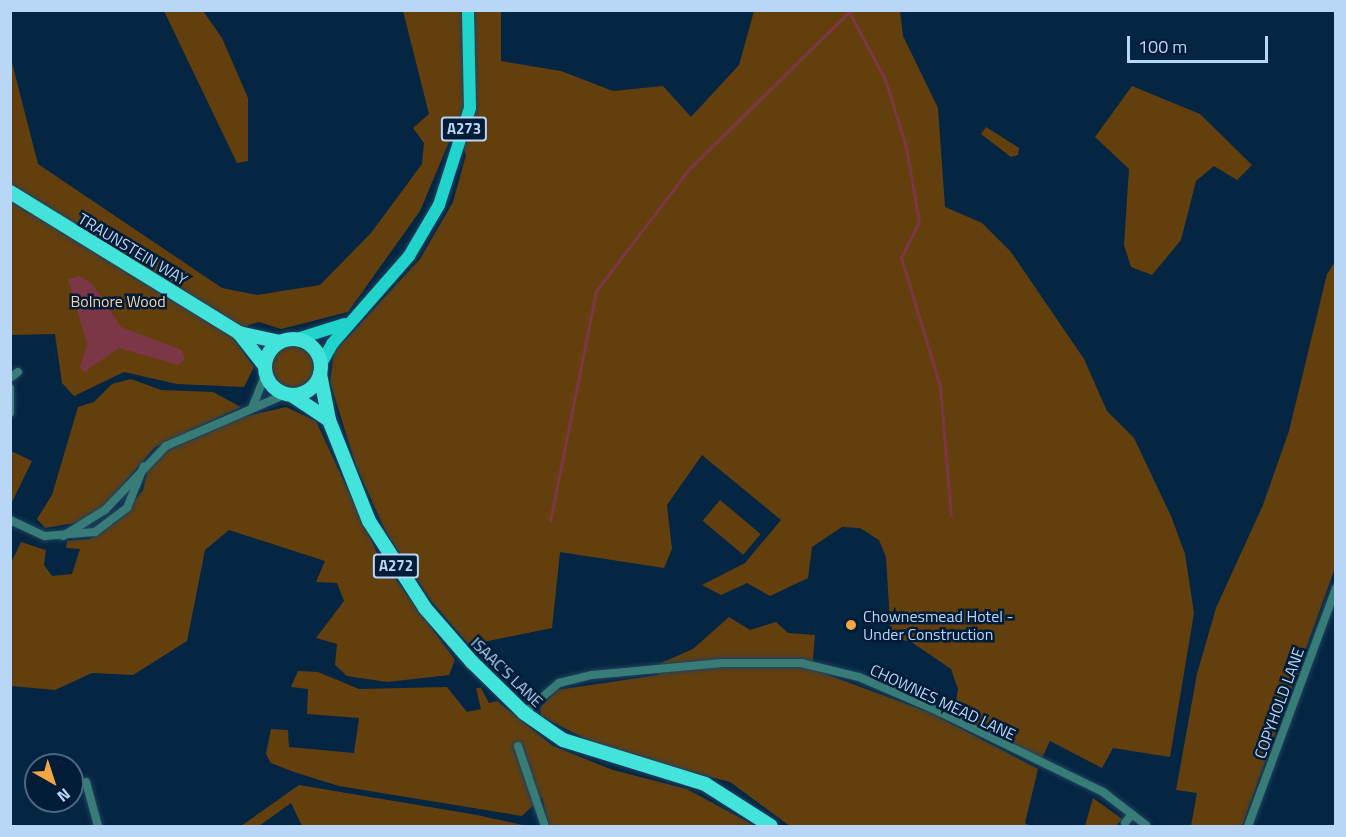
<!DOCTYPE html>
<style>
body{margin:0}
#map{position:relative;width:1346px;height:837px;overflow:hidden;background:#042642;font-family:"Titillium Web",sans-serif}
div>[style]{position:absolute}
.green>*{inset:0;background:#643f0e;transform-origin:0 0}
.round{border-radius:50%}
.water>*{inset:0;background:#7b3745}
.stream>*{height:3px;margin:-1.5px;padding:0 1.5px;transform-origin:1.5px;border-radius:1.5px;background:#7b3745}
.roads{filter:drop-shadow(0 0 2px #21425f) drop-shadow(0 0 2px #21425f)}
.minor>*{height:8px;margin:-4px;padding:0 4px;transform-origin:4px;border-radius:4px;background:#377c77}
.primary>*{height:12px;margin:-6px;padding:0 6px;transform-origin:6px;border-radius:6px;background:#21d4cb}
.trunk>*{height:14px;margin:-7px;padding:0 7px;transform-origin:7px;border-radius:7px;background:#41e3da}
.trunk>.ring{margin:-7px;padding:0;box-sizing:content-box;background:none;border:14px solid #41e3da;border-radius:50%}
.dots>*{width:16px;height:16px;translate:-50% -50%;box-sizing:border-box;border:3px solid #001c37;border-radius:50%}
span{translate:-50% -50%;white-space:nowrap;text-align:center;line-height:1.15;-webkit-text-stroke:5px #001c37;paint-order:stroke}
.shield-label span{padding:2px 4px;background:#001c37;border:2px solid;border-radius:4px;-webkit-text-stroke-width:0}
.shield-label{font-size:15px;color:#b8d6f5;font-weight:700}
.street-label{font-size:16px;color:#b8d6f5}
.park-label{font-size:16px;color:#fbd1a4}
.poi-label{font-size:16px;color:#b8d6f5}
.left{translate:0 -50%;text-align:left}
.frame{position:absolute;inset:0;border:12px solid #b8d6f5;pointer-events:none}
.north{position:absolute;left:24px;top:753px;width:60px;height:60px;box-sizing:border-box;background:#001c37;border:2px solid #4a6683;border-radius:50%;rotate:141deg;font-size:16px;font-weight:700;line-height:24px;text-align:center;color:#b8d6f5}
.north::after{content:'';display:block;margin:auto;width:21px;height:27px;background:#f2a542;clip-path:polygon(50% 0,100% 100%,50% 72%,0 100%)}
.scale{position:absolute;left:1127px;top:36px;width:141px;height:27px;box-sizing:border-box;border:3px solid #b8d6f5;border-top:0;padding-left:8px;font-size:18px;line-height:21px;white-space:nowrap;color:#b8d6f5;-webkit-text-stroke:4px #001c37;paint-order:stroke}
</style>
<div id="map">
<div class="green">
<i style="clip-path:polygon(164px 11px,203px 11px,222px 38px,248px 98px,248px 161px,237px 163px)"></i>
<i style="clip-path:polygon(403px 11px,501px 11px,501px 61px,561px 71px,613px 91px,663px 86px,691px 117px,739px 65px,754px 11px,900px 11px,903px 36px,938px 108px,945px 207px,982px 223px,1011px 252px,1084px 359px,1107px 411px,1134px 438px,1171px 516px,1185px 554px,1194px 613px,1170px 757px,1113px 748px,1102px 768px,1050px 741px,1041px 760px,954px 712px,958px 689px,951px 669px,910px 641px,891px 639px,886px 557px,879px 540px,860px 528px,842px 527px,812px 547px,808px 578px,770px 596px,747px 583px,721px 595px,702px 585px,745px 563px,781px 520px,702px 455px,667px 505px,672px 549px,664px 568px,560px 552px,552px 628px,469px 645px,429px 598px,386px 532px,356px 466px,330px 382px,334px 352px,420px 259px,453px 202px,466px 155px,455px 128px,420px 211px,348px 312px,281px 329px,259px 322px,248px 325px,236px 342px,254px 367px,244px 387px,177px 384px,124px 372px,74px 396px,62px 383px,55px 334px,11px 335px,10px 55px,38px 164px,222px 288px,257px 295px,320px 285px,371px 233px,422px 164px,424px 143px,413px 128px,429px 114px)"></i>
<i style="clip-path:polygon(1132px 86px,1200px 114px,1252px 165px,1237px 180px,1214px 166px,1196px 181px,1181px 240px,1152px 275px,1131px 267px,1124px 245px,1129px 169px,1095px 137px)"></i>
<i style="clip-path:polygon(986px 127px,1019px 148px,1018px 155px,1011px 157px,981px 134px)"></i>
<i style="clip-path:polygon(1335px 262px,1335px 568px,1242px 826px,1191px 826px,1197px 793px,1176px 790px,1197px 674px,1216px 608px,1263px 505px,1289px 431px,1327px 274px)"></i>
<i class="round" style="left:270px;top:344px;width:46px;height:46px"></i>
<i style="clip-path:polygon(131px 379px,161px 390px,213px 392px,241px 407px,155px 447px,104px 506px,81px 522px,45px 528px,37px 519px,52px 495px,78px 407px,94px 402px,112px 384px)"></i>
<i style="clip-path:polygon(286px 407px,316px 421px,378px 555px,455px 660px,449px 675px,387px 682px,347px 676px,335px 665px,337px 644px,316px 638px,344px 601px,337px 583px,316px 582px,325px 561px,229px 530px,205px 550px,187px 641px,133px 675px,92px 673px,55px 690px,11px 686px,11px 563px,21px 542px,46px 550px,44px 565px,52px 576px,72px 574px,80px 549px,66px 548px,67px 541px,90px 539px,120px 519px,143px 490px,148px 469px,167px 451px,243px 417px)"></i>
<i style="clip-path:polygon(11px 451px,32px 461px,11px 504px)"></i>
<i style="left:720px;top:500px;width:53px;height:27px;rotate:40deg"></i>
<i style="clip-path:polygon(729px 617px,750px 630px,776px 622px,788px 633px,815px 635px,812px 669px,931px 713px,1038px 769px,1025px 823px,1030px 826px,790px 826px,730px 782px,607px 750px,541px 716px,540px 708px,557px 690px,658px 675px,654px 666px,693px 649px)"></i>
<i style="clip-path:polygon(298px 671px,318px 672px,359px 689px,447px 687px,467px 712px,481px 709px,476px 688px,481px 688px,489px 703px,497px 701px,553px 746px,613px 770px,687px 789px,755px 826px,549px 826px,542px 797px,522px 816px,339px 786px,294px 772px,271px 763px,266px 754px,271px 729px,288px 730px,289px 747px,354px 753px,359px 718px,307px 714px,308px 689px,291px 687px)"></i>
<i style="clip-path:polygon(299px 785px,477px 815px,527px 826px,302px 826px,291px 803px,259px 826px,241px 826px)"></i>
<i style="clip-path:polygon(1093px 798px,1122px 819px,1116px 826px,1085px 826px)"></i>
</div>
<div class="water">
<i style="clip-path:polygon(80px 276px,93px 285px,121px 327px,182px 350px,185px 359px,178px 365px,119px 348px,84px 372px,80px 367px,87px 344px,68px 279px)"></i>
</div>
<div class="stream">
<i style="left:850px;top:14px;width:74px;rotate:61.7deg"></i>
<i style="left:885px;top:79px;width:71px;rotate:72.8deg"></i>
<i style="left:906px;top:147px;width:76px;rotate:80.2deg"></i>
<i style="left:919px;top:222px;width:39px;rotate:117deg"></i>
<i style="left:901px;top:257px;width:135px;rotate:73.2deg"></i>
<i style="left:940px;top:386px;width:130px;rotate:85.2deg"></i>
<i style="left:550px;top:521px;width:235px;rotate:-78.7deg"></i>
<i style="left:596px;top:291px;width:153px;rotate:-52.7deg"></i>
<i style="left:689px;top:169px;width:227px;rotate:-44.5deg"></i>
</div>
<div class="roads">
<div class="minor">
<i style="left:10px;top:378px;width:10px;rotate:-37deg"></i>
<i style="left:10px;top:388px;width:25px;rotate:90deg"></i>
<i style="left:252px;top:408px;width:35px;rotate:-68deg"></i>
<i style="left:10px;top:520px;width:38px;rotate:25deg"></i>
<i style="left:45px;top:536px;width:50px;rotate:-4.6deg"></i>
<i style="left:95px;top:532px;width:40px;rotate:-37deg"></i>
<i style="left:127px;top:508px;width:45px;rotate:-68deg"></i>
<i style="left:63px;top:536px;width:49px;rotate:-31.8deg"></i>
<i style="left:105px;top:510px;width:88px;rotate:-46.4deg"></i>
<i style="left:166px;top:446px;width:129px;rotate:-23.4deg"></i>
<i style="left:524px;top:713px;width:46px;rotate:-40.6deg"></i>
<i style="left:559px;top:683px;width:34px;rotate:-14deg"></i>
<i style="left:592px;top:675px;width:131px;rotate:-5.3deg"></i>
<i style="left:722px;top:663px;width:79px"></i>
<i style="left:801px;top:663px;width:60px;rotate:13.6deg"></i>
<i style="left:859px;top:677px;width:81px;rotate:23.4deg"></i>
<i style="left:933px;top:709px;width:189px;rotate:26deg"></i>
<i style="left:1103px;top:792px;width:54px;rotate:37.5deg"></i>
<i style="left:518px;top:746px;width:84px;rotate:71.4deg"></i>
<i style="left:86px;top:782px;width:46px;rotate:74.7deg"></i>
<i style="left:1125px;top:823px;width:11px;rotate:-52deg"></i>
<i style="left:1248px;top:826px;width:254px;rotate:-69.7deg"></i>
</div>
<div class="primary">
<i style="left:297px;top:339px;width:50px;rotate:-17.4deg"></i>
<i style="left:321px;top:364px;width:23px;rotate:-61deg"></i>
<i style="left:332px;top:344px;width:117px;rotate:-48.8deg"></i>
<i style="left:409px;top:256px;width:59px;rotate:-59.5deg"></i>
<i style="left:439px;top:205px;width:102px;rotate:-72.3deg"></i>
<i style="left:470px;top:108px;width:98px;rotate:-91.2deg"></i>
</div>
<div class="trunk">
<i style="left:10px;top:192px;width:269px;rotate:31.6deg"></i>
<i style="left:239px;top:333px;width:41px;rotate:52deg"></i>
<i style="left:239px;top:333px;width:42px;rotate:12.4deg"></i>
<i class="ring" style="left:265px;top:339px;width:42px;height:42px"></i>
<i style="left:320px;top:374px;width:47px;rotate:78.9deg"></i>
<i style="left:329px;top:420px;width:109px;rotate:68.4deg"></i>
<i style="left:369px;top:521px;width:103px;rotate:57.2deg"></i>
<i style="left:425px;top:608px;width:72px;rotate:49deg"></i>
<i style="left:472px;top:662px;width:73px;rotate:44.4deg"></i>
<i style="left:524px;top:713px;width:47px;rotate:34.7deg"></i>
<i style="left:563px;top:740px;width:149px;rotate:17.2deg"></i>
<i style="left:705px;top:784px;width:78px;rotate:32.5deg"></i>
<i style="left:293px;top:396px;width:43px;rotate:33.7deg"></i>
</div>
</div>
<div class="dots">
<i style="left:851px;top:625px;background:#f2a542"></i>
</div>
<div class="shield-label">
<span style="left:464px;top:129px">A273</span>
<span style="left:396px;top:566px">A272</span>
</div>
<div class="street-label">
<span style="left:133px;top:249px;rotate:31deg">TRAUNSTEIN WAY</span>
<span style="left:507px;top:672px;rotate:44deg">ISAAC'S LANE</span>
<span style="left:943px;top:702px;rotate:25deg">CHOWNES MEAD LANE</span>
<span style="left:1279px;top:703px;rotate:-70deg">COPYHOLD LANE</span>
</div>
<div class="park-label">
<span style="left:118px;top:301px">Bolnore Wood</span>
</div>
<div class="poi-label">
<span class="left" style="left:863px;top:625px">Chownesmead Hotel -<br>Under Construction</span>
</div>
<div class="frame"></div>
<div class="north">N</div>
<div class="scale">100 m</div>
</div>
